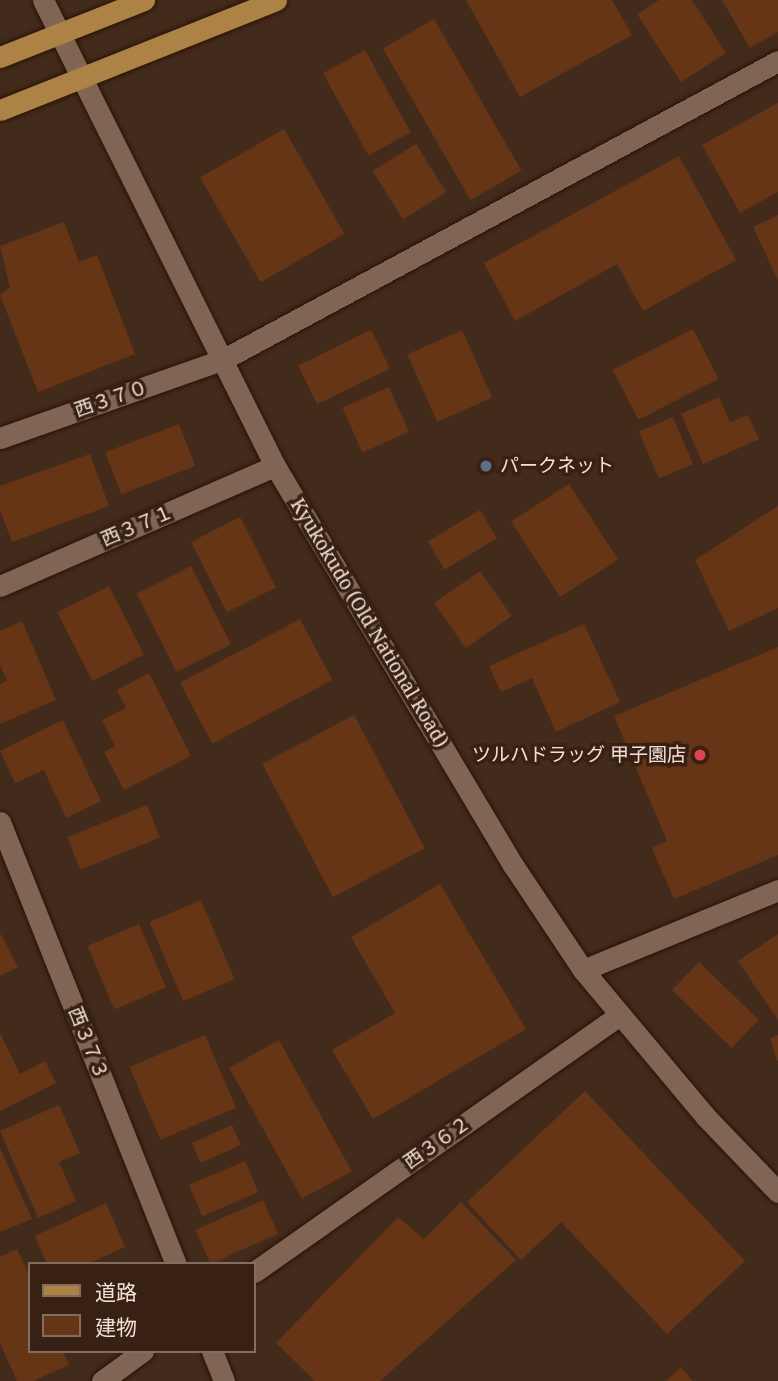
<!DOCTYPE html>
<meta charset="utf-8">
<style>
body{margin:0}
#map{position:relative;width:778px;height:1381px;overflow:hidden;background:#432b1c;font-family:"Noto Serif","Noto Sans JP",serif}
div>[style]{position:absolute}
.building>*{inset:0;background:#653515;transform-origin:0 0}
.roads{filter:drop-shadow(0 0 2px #291205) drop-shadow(0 0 2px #291205)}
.minor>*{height:21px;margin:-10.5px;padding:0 10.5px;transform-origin:10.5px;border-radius:10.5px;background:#806454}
.major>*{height:21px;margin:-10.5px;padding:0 10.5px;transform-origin:10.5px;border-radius:10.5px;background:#ac8344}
.dots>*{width:19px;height:19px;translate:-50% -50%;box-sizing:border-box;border:4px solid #382112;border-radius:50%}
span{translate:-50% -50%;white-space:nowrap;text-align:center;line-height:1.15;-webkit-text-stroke:7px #382112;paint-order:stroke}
.street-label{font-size:19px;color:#f2e1d8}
.poi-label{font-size:19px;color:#f2e1d8}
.left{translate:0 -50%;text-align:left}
.right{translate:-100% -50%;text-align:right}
.legend{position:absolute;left:28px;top:1262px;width:228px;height:91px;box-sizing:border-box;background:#382112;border:2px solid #826e61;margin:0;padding:9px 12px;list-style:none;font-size:21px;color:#f2e1d8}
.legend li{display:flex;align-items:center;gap:14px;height:35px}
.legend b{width:35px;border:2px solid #826e61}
</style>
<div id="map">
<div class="building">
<i style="clip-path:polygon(466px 0,612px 0,632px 35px,520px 97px)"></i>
<i style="clip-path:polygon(659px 0,692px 0,726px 53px,681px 82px,637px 14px)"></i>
<i style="clip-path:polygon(722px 0,778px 0,778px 32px,750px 48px)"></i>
<i style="left:434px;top:19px;width:175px;height:59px;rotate:60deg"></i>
<i style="left:365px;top:50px;width:94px;height:48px;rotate:61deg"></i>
<i style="clip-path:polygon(778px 103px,778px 192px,740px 213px,702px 145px)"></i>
<i style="left:284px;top:129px;width:121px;height:97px;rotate:60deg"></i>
<i style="left:416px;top:144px;width:57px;height:51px;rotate:58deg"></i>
<i style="clip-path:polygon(679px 156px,736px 260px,643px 311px,617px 264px,515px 321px,484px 263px)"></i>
<i style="clip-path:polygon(778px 215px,778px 280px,753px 227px)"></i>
<i style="clip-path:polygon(64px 222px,79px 262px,97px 255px,135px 354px,38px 392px,0 295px,10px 288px,0 246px)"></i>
<i style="left:693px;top:329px;width:56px;height:90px;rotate:63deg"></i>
<i style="left:371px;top:330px;width:43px;height:81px;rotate:64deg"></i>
<i style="left:462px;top:330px;width:74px;height:60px;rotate:66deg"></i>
<i style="left:389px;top:387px;width:49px;height:51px;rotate:66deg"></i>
<i style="clip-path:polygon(719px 397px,730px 422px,748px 415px,759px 439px,703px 464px,681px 414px)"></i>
<i style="left:673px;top:417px;width:51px;height:37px;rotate:67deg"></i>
<i style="left:179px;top:424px;width:45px;height:79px;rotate:69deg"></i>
<i style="clip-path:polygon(90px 454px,109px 506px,12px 542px,0 510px,0 486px)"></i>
<i style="left:569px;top:484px;width:90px;height:69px;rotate:57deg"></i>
<i style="clip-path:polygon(778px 506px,778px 608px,729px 631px,695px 560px)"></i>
<i style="left:480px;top:510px;width:33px;height:61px;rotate:59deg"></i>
<i style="left:240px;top:517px;width:79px;height:55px;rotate:63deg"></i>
<i style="left:191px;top:566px;width:88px;height:61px;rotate:63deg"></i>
<i style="left:480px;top:571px;width:55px;height:56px;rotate:55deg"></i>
<i style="left:109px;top:586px;width:77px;height:58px;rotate:63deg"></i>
<i style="left:300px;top:619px;width:69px;height:136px;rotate:62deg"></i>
<i style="clip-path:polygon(22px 621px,56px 700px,0 724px,0 684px,7px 681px,0 665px,0 631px)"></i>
<i style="clip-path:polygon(584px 624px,620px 702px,556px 732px,532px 678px,501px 692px,489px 666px)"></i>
<i style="clip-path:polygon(778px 647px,778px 855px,674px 899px,652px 848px,667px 841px,614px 716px)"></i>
<i style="clip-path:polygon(149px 673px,191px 756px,124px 790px,104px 752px,115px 746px,102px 720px,126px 708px,117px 690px)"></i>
<i style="left:354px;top:715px;width:151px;height:104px;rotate:62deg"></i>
<i style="clip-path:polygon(63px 720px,101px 801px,66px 818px,44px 770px,15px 783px,0 751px)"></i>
<i style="left:147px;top:805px;width:35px;height:86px;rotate:68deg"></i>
<i style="clip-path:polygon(440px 884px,526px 1029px,373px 1119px,332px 1050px,395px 1013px,351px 937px)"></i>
<i style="left:201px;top:900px;width:86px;height:56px;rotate:67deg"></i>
<i style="left:139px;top:924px;width:69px;height:56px;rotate:67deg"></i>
<i style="clip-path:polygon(0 933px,18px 967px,0 976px)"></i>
<i style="clip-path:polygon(778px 934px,778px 1020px,738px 961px)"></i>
<i style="left:699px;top:962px;width:83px;height:39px;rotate:44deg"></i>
<i style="clip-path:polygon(0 1033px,20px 1074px,45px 1061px,56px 1083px,0 1111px)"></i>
<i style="left:205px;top:1035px;width:79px;height:82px;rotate:67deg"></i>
<i style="clip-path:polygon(778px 1035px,778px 1061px,777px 1061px,770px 1038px)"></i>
<i style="left:279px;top:1040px;width:150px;height:57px;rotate:61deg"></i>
<i style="clip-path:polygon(585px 1091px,745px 1261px,667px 1334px,561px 1222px,521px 1260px,467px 1202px)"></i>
<i style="clip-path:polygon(59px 1105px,80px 1153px,59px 1162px,76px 1201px,38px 1218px,0 1131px)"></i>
<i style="left:232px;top:1125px;width:22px;height:44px;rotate:66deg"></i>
<i style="clip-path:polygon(0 1148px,32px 1219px,0 1232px)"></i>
<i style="left:245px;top:1161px;width:34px;height:61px;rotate:67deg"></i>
<i style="left:263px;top:1200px;width:37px;height:74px;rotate:66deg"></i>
<i style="clip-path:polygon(461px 1202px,516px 1260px,380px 1381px,315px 1381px,276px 1343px,398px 1217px,424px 1239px)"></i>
<i style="clip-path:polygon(106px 1203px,125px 1247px,88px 1264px,47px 1264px,35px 1236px)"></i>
<i style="clip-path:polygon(17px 1249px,30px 1277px,30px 1351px,63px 1351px,69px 1365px,33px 1381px,17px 1381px,0 1343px,0 1257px)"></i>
<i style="clip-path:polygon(681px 1367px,693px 1381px,666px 1381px)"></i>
</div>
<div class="roads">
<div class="minor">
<i style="left:43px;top:0;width:521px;rotate:63.53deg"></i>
<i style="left:275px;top:466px;width:465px;rotate:59.2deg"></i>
<i style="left:513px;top:865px;width:126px;rotate:56.3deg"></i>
<i style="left:583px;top:970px;width:192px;rotate:50.1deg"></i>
<i style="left:706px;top:1117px;width:104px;rotate:46.2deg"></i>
<i style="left:0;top:438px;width:235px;rotate:-19.4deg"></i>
<i style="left:222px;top:360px;width:631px;rotate:-28.27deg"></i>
<i style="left:0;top:586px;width:300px;rotate:-23.6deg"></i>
<i style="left:0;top:822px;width:476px;rotate:68.3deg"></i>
<i style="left:583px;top:970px;width:211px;rotate:-22.3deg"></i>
<i style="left:254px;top:1272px;width:447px;rotate:-35.1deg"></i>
<i style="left:212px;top:1351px;width:32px;rotate:68deg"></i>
<i style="left:102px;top:1381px;width:51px;rotate:-36.2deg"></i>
</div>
<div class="major">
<i style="left:0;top:57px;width:155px;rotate:-21.6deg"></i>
<i style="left:0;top:110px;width:297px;rotate:-21.7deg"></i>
</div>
</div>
<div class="dots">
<i style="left:486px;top:466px;background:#5c6f8a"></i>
<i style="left:700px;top:755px;background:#e0444e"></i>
</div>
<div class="street-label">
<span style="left:111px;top:399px;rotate:-19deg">西３７０</span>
<span style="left:137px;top:526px;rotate:-23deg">西３７１</span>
<span style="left:369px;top:623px;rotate:59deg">Kyukokudo (Old National Road)</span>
<span style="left:88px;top:1043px;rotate:68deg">西３７３</span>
<span style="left:437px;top:1143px;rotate:-35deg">西３６２</span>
</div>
<div class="poi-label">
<span class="left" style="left:500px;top:466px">パークネット</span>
<span class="right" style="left:686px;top:755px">ツルハドラッグ 甲子園店</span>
</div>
<ul class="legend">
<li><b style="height:9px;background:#ac8344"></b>道路</li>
<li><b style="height:19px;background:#653515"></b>建物</li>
</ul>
</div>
